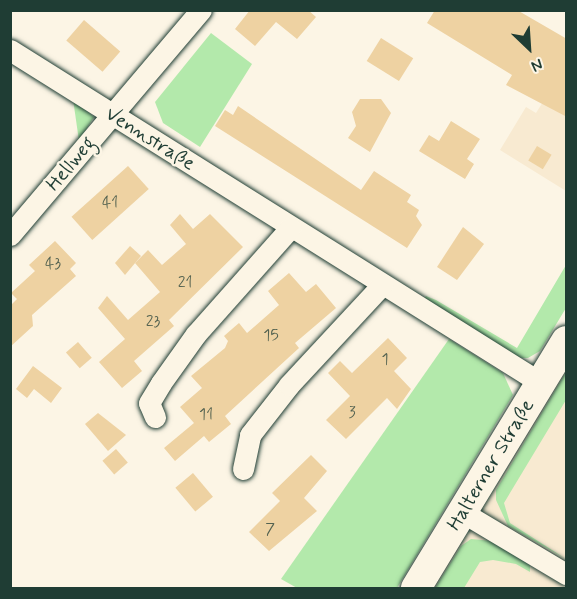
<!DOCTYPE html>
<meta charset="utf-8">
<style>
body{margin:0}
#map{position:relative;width:577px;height:599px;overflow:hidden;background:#fcf5e5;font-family:Mynerve,sans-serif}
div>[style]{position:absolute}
.built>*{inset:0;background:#f8ead1}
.green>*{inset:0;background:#b3e9ab}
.building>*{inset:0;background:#eed2a2;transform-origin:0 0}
.roads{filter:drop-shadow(0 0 2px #1f3d34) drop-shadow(0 0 2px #1f3d34)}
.street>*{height:21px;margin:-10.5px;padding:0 10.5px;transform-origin:10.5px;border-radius:10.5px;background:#fcf5e5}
.secondary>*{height:30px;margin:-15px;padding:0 15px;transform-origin:15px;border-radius:15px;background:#fcf5e5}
span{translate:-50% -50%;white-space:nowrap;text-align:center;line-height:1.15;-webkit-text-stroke:5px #fcf5e5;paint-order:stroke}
.number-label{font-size:16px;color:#536250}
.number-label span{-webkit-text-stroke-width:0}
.street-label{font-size:20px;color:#1f3d34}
.frame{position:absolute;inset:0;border:12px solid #1f3d34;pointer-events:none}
.north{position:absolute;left:499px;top:18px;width:60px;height:60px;-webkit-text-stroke:4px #fcf5e5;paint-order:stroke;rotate:155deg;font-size:16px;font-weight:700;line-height:24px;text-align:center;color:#1f3d34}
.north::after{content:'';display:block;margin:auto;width:21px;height:27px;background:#1f3d34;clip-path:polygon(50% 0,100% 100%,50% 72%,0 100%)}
</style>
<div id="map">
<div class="built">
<i style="clip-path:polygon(566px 65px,566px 191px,500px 150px,526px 107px,536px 113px)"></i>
<i style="clip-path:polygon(566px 341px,566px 588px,416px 588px)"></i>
</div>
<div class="green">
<i style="clip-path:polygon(211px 33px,252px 64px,200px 147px,163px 123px,155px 102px)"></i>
<i style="clip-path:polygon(73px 99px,94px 117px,79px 141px)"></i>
<i style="clip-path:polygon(566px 265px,566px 308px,540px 351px,528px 358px,520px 358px,423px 300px,426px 296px,436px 300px,517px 348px)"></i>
<i style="clip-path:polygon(449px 339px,503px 373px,513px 395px,397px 588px,297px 588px,281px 579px)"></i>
<i style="clip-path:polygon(566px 372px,566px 400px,504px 503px,510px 523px,566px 559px,508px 526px,496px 500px,496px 490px)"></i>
<i style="clip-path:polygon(471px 539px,493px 541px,530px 562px,530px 572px,516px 564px,493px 560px,480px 562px,464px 588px,435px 588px,461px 546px)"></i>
</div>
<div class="building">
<i style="clip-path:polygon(250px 10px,308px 10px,316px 17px,297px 39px,276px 22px,255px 46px,235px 29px)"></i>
<i style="clip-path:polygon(435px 10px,517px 10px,567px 39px,567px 117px,506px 85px,512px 75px,427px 23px)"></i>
<i style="left:84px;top:20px;width:48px;height:27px;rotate:41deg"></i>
<i style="left:381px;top:38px;width:38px;height:27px;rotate:32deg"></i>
<i style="clip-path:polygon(360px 99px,381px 99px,391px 113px,370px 152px,348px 138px,356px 126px,352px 112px)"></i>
<i style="clip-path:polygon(238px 106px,361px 190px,374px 171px,411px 195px,407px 202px,419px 210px,416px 216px,422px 225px,407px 248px,215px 126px,225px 110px,233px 115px)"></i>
<i style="clip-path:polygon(451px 121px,480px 139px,467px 159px,474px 164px,465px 179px,419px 151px,429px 135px,439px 141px)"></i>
<i style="left:537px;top:146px;width:17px;height:17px;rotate:31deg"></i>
<i style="left:128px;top:166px;width:31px;height:76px;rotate:48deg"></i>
<i style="clip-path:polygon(180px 214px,193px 229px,210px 214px,243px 247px,169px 320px,174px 326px,134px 361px,142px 371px,122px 388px,99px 362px,125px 339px,98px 308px,107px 296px,128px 320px,160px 292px,135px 263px,148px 250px,162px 265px,186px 244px,170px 225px)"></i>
<i style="clip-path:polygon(463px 227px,484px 244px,457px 280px,437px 267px)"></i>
<i style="clip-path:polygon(55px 241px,76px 263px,70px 269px,76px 276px,32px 315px,33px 326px,10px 347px,10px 306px,17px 299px,11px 293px,35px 271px,29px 265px)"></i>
<i style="clip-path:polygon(130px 246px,141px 256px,125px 275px,115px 263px)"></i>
<i style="clip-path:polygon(289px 273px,306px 292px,316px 284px,336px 308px,295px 343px,299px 348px,225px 416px,231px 424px,209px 442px,204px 436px,175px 461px,164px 448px,194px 423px,180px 407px,202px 388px,191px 376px,225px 348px,228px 341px,224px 336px,232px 329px,239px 323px,247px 333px,279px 305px,268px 291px)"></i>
<i style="clip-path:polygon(388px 338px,407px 358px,394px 371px,411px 389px,397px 409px,387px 398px,346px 439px,326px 420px,350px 396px,328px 373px,340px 361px,352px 373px)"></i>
<i style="left:78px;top:342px;width:21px;height:16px;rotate:49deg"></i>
<i style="clip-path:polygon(33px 366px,62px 388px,51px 403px,34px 389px,27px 398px,16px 389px)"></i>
<i style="clip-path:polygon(98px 413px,126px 435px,108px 451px,85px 424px)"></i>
<i style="left:116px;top:449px;width:18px;height:18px;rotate:49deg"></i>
<i style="clip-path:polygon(311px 455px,327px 471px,304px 498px,317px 511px,269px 551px,249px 532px,280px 501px,272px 493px)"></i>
<i style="left:193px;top:473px;width:31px;height:23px;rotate:50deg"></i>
</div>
<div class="roads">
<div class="street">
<i style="left:10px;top:50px;width:627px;rotate:32.09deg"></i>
<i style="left:10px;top:235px;width:295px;rotate:-49.7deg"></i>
<i style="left:155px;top:417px;width:15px;rotate:-113deg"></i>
<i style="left:149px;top:403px;width:23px;rotate:-59deg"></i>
<i style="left:161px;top:383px;width:60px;rotate:-54.5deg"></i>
<i style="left:196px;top:334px;width:142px;rotate:-48.4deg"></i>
<i style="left:243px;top:469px;width:35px;rotate:-78deg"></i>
<i style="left:250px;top:435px;width:63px;rotate:-52deg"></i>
<i style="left:289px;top:385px;width:137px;rotate:-47.1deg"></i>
<i style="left:462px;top:512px;width:121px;rotate:30.8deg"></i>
</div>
<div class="secondary">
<i style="left:416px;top:588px;width:289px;rotate:-58.7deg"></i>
</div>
</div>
<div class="number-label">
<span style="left:110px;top:203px">41</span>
<span style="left:53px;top:264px">43</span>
<span style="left:185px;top:283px">21</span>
<span style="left:153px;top:322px">23</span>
<span style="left:271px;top:336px">15</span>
<span style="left:385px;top:360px">1</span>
<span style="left:352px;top:413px">3</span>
<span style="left:206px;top:415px">11</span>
<span style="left:270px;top:530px">7</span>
</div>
<div class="street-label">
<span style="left:150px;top:139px;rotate:32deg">Vennstraße</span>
<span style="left:71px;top:164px;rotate:-50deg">Hellweg</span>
<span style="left:491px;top:465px;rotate:-59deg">Halterner Straße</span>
</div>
<div class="frame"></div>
<div class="north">N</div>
</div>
